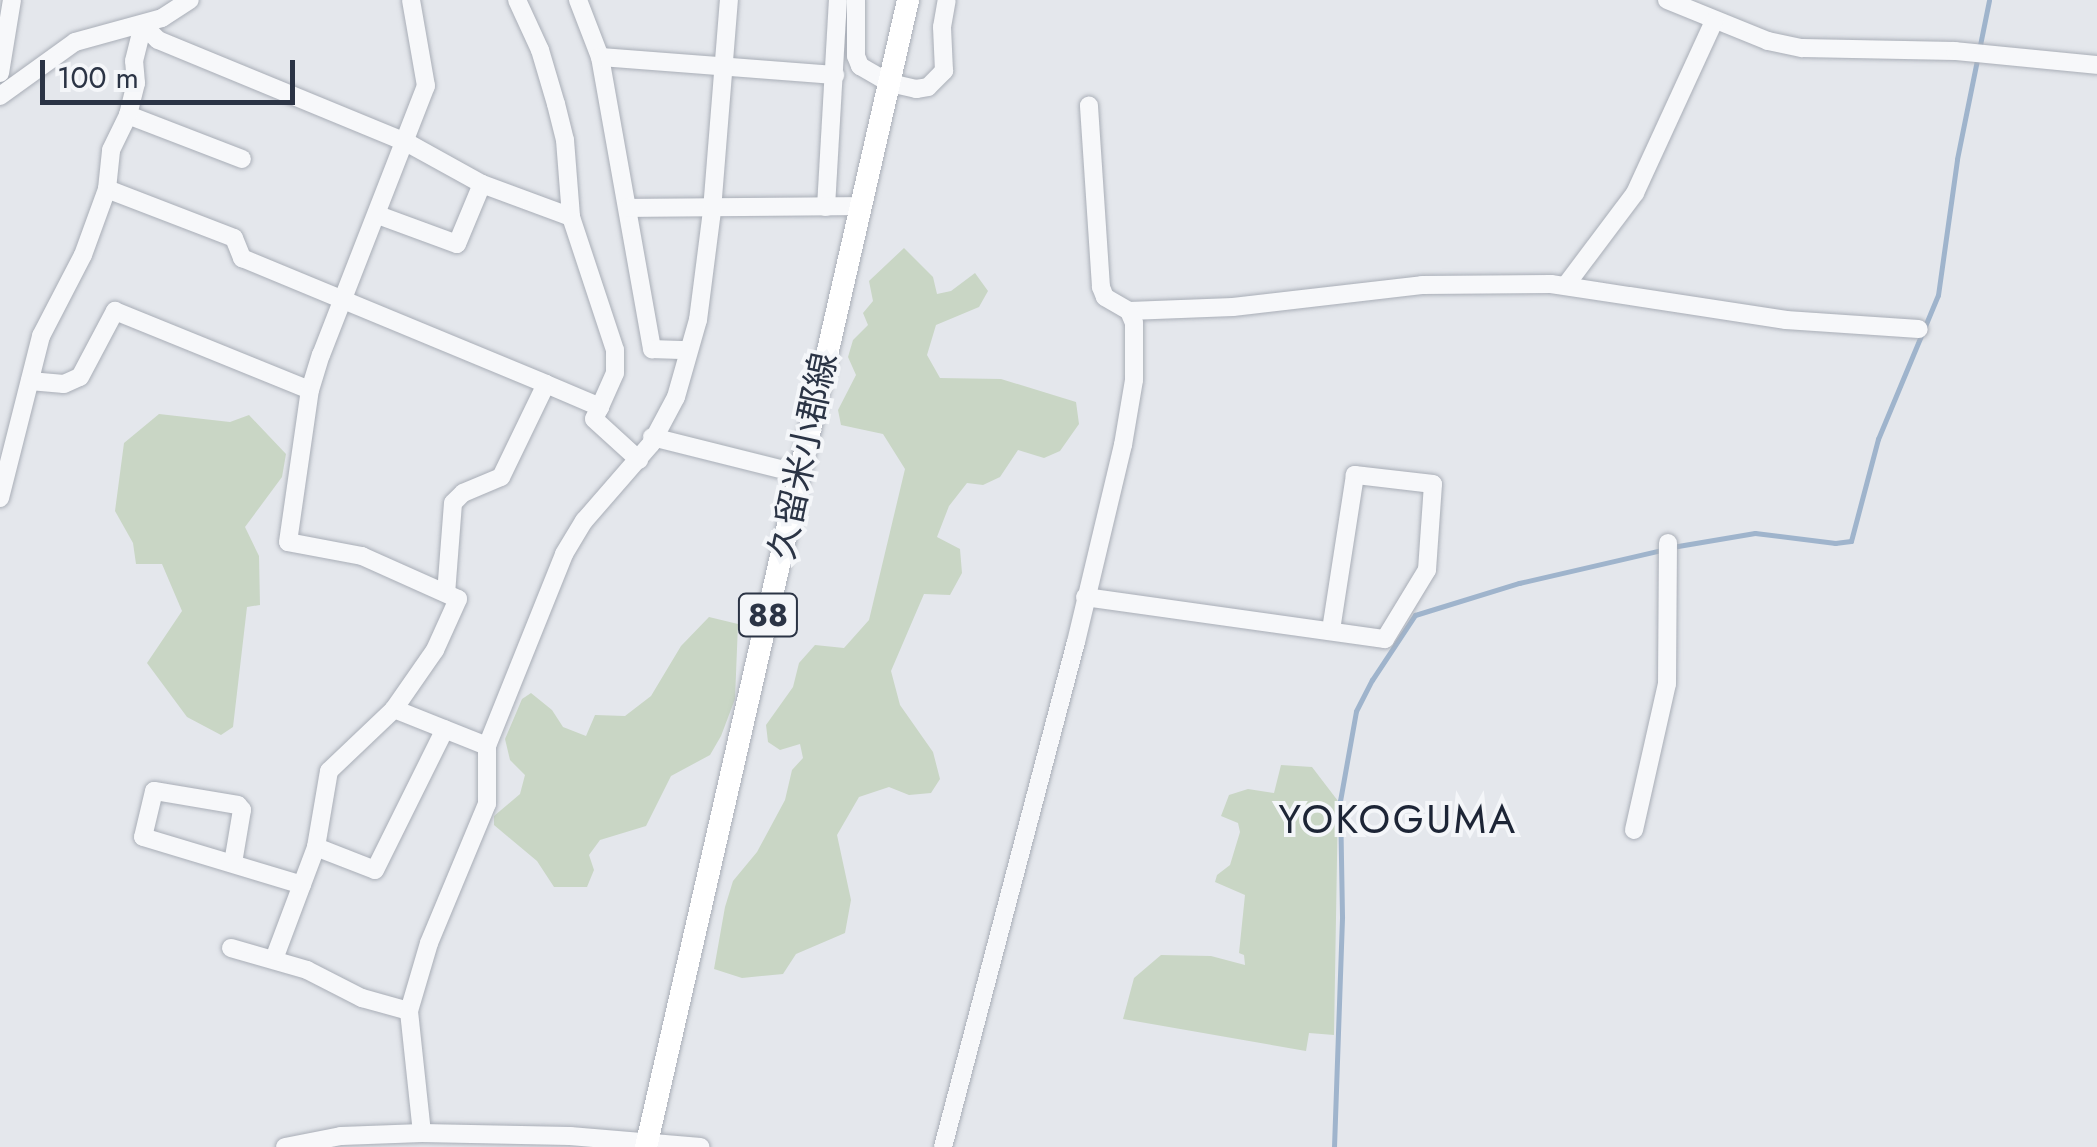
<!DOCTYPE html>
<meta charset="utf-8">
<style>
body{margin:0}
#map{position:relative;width:2097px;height:1147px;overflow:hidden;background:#e4e7ec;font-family:Jost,"Noto Sans JP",sans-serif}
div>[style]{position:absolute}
.green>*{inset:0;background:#c9d6c5}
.stream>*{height:5px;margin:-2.5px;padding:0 2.5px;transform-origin:2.5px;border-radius:2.5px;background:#9fb4cc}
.roads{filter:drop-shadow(0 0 2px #a9aeb7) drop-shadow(0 0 2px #a9aeb7)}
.minor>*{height:18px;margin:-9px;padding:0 9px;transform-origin:9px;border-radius:9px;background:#f7f8fa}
.major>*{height:22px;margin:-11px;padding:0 11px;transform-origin:11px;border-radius:11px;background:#fff}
span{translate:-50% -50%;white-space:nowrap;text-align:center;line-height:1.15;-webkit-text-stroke:8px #f4f6f9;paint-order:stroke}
.shield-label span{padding:2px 8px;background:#f4f6f9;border:2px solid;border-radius:8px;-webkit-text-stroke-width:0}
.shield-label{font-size:32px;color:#2b3445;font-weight:700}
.street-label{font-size:35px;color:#2b3445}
.quarter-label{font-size:40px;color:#1d2536;letter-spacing:2.5px}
.scale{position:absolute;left:40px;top:60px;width:255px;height:45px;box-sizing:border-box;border:5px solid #2b3445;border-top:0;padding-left:12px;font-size:30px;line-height:35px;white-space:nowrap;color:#2b3445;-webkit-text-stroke:8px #f4f6f9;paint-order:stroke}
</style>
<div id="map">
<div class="green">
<i style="clip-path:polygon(904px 248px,933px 277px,937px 294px,951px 291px,975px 273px,988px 291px,979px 307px,936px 325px,927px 355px,940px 378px,1001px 379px,1076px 402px,1079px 424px,1060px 451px,1044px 458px,1018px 450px,1000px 477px,983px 485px,967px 483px,949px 506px,937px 537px,960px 549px,962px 573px,950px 595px,924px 594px,891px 671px,900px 705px,933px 752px,940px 779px,931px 793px,909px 795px,889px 787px,859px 797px,837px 835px,851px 900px,845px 933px,796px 954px,783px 974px,742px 978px,714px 969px,725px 907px,733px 881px,757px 852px,785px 800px,792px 770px,803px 758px,800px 744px,780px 750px,768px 742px,766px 725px,793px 687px,799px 663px,815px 645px,844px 648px,869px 620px,905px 469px,883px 434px,841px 425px,838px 410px,856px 375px,848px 357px,853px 340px,868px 325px,863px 313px,873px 301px,869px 281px)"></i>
<i style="clip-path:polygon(159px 414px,230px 422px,249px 415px,286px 454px,282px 477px,245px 527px,259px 556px,260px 605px,247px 607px,233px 727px,221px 735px,187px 717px,147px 663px,182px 611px,162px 564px,136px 564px,133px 543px,115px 511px,124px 443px)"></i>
<i style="clip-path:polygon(709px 617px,738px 624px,735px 699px,721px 736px,710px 755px,671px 776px,646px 826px,600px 840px,589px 855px,594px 870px,587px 887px,554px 887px,537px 861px,494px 825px,494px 816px,520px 794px,525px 775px,510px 760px,505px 739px,522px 699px,531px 693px,552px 710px,563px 727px,586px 736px,595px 715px,625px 716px,651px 696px,681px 646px)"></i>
<i style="clip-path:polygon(1281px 765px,1312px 767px,1338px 801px,1334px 1035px,1309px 1033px,1306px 1051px,1123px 1019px,1134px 978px,1161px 955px,1211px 956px,1245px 965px,1244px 955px,1239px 953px,1245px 895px,1215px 882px,1217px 875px,1230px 865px,1240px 832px,1238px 823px,1221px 816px,1229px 795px,1248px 789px,1274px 793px)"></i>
</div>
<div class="stream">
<i style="left:1672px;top:547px;width:84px;rotate:-9.6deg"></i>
<i style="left:1755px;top:533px;width:81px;rotate:7.1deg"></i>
<i style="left:1835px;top:543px;width:16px;rotate:-7deg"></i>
<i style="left:1851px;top:541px;width:106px;rotate:-75.2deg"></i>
<i style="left:1878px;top:439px;width:156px;rotate:-67.4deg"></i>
<i style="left:1938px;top:295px;width:137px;rotate:-82deg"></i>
<i style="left:1957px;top:159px;width:162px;rotate:-78.6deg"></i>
<i style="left:1334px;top:1147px;width:231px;rotate:-88deg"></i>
<i style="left:1342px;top:916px;width:115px;rotate:-91deg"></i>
<i style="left:1340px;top:801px;width:91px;rotate:-79.9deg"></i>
<i style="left:1356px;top:711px;width:35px;rotate:-63deg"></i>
<i style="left:1372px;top:680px;width:78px;rotate:-56.5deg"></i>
<i style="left:1415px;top:615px;width:109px;rotate:-17.1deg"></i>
<i style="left:1519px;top:583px;width:147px;rotate:-13deg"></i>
</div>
<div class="roads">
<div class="minor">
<i style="left:517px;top:0;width:55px;rotate:65.3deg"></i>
<i style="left:540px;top:50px;width:56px;rotate:73.5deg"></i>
<i style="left:556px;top:104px;width:37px;rotate:76deg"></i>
<i style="left:565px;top:140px;width:77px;rotate:85.5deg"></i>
<i style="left:571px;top:217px;width:140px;rotate:71.7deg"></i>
<i style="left:615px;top:350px;width:23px;rotate:90deg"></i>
<i style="left:615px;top:373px;width:37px;rotate:114deg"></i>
<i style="left:578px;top:0;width:61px;rotate:68.9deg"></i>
<i style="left:600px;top:57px;width:297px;rotate:79.9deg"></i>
<i style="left:652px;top:349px;width:35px;rotate:2deg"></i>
<i style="left:856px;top:0;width:56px;rotate:90deg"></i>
<i style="left:856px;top:56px;width:11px;rotate:68deg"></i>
<i style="left:860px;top:66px;width:34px;rotate:30deg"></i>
<i style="left:890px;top:83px;width:27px;rotate:13deg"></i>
<i style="left:916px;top:89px;width:12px;rotate:-9deg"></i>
<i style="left:928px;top:87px;width:23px;rotate:-45deg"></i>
<i style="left:944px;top:71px;width:44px;rotate:-92.6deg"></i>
<i style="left:942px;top:27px;width:27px;rotate:-80deg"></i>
<i style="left:1667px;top:0;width:109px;rotate:22.1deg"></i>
<i style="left:1768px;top:41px;width:35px;rotate:12deg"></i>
<i style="left:1802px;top:48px;width:153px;rotate:1.1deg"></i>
<i style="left:1955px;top:51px;width:143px;rotate:5.6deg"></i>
<i style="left:143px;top:25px;width:21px;rotate:45deg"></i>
<i style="left:158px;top:40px;width:268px;rotate:22.4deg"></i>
<i style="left:406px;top:142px;width:87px;rotate:28.9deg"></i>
<i style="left:482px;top:184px;width:95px;rotate:20.3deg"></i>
<i style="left:600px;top:57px;width:236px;rotate:4.4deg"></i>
<i style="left:0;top:73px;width:74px;rotate:-80.7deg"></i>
<i style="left:0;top:96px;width:92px;rotate:-35.8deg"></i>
<i style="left:75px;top:42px;width:90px;rotate:-15.4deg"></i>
<i style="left:162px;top:18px;width:33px;rotate:-33deg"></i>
<i style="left:128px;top:115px;width:122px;rotate:21.1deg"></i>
<i style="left:107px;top:189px;width:136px;rotate:21.1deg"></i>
<i style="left:234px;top:238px;width:22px;rotate:68deg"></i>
<i style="left:242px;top:258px;width:329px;rotate:22.5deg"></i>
<i style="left:546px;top:384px;width:103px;rotate:115.8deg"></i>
<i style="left:501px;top:477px;width:41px;rotate:157.2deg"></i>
<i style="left:463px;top:493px;width:14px;rotate:135deg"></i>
<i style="left:453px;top:503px;width:90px;rotate:94.4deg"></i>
<i style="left:826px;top:207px;width:207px;rotate:-86.7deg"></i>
<i style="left:628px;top:208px;width:232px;rotate:-0.5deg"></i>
<i style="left:378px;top:215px;width:84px;rotate:20.2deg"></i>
<i style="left:457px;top:244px;width:65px;rotate:-67.4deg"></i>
<i style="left:1566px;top:285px;width:115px;rotate:-53.1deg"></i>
<i style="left:1635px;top:193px;width:189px;rotate:-65.3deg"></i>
<i style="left:1129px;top:311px;width:104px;rotate:-2.2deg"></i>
<i style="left:1233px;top:307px;width:190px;rotate:-6.6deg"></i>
<i style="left:1422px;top:285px;width:129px;rotate:-0.4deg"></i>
<i style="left:1551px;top:284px;width:238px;rotate:8.7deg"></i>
<i style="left:1786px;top:320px;width:133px;rotate:3.9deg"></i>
<i style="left:30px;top:381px;width:34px;rotate:5deg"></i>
<i style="left:64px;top:384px;width:17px;rotate:-24deg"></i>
<i style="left:80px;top:377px;width:75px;rotate:-62.1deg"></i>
<i style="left:115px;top:311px;width:210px;rotate:22.1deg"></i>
<i style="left:546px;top:384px;width:59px;rotate:23.1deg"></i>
<i style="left:600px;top:407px;width:13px;rotate:117deg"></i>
<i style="left:594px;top:419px;width:61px;rotate:42.3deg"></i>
<i style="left:652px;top:437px;width:153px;rotate:14deg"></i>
<i style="left:0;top:498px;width:167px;rotate:-75.8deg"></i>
<i style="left:41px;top:336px;width:91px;rotate:-62.6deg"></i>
<i style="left:83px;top:255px;width:70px;rotate:-70deg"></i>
<i style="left:107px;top:189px;width:39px;rotate:-84deg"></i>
<i style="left:111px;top:150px;width:39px;rotate:-64deg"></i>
<i style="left:128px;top:115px;width:33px;rotate:-76deg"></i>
<i style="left:136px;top:83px;width:22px;rotate:-95deg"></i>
<i style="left:134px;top:61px;width:37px;rotate:-76deg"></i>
<i style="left:1085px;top:597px;width:303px;rotate:8deg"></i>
<i style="left:1385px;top:639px;width:81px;rotate:-58.7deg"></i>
<i style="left:1427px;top:570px;width:86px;rotate:-86deg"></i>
<i style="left:1433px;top:484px;width:79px;rotate:-173.4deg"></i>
<i style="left:1355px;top:475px;width:157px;rotate:98.8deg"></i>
<i style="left:394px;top:709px;width:100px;rotate:21.7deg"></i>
<i style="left:1634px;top:830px;width:150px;rotate:-77.3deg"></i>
<i style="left:1667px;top:684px;width:141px;rotate:-89.6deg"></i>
<i style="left:316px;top:847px;width:63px;rotate:21.3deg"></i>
<i style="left:375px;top:870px;width:157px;rotate:-63.6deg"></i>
<i style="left:233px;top:863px;width:54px;rotate:-80.4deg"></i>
<i style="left:242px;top:810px;width:6px;rotate:-129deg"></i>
<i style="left:238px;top:805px;width:85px;rotate:-170.5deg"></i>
<i style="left:154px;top:791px;width:47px;rotate:103.4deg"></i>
<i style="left:143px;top:837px;width:166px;rotate:16.8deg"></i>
<i style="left:231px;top:948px;width:79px;rotate:16.1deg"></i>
<i style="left:307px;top:970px;width:62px;rotate:27deg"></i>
<i style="left:362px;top:998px;width:49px;rotate:15.5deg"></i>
<i style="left:274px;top:959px;width:120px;rotate:-69.4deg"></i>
<i style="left:316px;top:847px;width:77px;rotate:-80.3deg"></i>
<i style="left:329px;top:771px;width:90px;rotate:-43.6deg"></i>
<i style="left:394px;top:709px;width:72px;rotate:-55.2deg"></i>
<i style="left:435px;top:650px;width:56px;rotate:-65.7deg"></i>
<i style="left:458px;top:599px;width:105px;rotate:-155.9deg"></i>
<i style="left:362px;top:556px;width:75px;rotate:-169.3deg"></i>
<i style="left:288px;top:542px;width:154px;rotate:-81.8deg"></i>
<i style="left:310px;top:390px;width:37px;rotate:-73deg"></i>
<i style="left:321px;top:355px;width:289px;rotate:-68.7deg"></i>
<i style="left:426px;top:86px;width:87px;rotate:-99.9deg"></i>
<i style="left:422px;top:1133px;width:123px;rotate:-96.1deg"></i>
<i style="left:409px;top:1011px;width:71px;rotate:-73.6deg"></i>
<i style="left:429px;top:943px;width:151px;rotate:-67.4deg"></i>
<i style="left:487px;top:804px;width:58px;rotate:-90deg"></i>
<i style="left:487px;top:746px;width:207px;rotate:-68.1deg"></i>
<i style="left:564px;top:554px;width:39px;rotate:-59deg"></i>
<i style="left:584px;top:521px;width:102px;rotate:-49deg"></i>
<i style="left:651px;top:444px;width:53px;rotate:-62deg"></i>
<i style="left:676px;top:397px;width:80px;rotate:-74.1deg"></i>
<i style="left:698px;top:320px;width:111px;rotate:-82.7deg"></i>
<i style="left:712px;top:210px;width:211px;rotate:-85.4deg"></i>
<i style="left:285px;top:1147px;width:57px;rotate:-11.1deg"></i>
<i style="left:341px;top:1136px;width:81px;rotate:-2.1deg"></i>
<i style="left:422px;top:1133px;width:148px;rotate:1.2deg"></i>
<i style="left:570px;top:1136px;width:131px;rotate:4.8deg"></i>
<i style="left:943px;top:1147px;width:522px;rotate:-75.25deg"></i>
<i style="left:1076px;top:642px;width:203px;rotate:-76.6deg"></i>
<i style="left:1123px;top:445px;width:66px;rotate:-80.4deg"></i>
<i style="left:1134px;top:380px;width:57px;rotate:-90deg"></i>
<i style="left:1134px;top:323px;width:13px;rotate:-113deg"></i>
<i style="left:1129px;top:311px;width:28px;rotate:-150deg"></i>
<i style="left:1105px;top:297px;width:11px;rotate:-112deg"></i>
<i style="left:1101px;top:287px;width:182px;rotate:-93.8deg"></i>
</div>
<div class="major">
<i style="left:646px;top:1147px;width:1177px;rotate:-77.13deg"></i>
</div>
</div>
<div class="shield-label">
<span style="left:768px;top:615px">88</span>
</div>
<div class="street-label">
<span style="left:803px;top:456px;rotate:-78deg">久留米小郡線</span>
</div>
<div class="quarter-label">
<span style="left:1398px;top:819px">YOKOGUMA</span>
</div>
<div class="scale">100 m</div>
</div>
